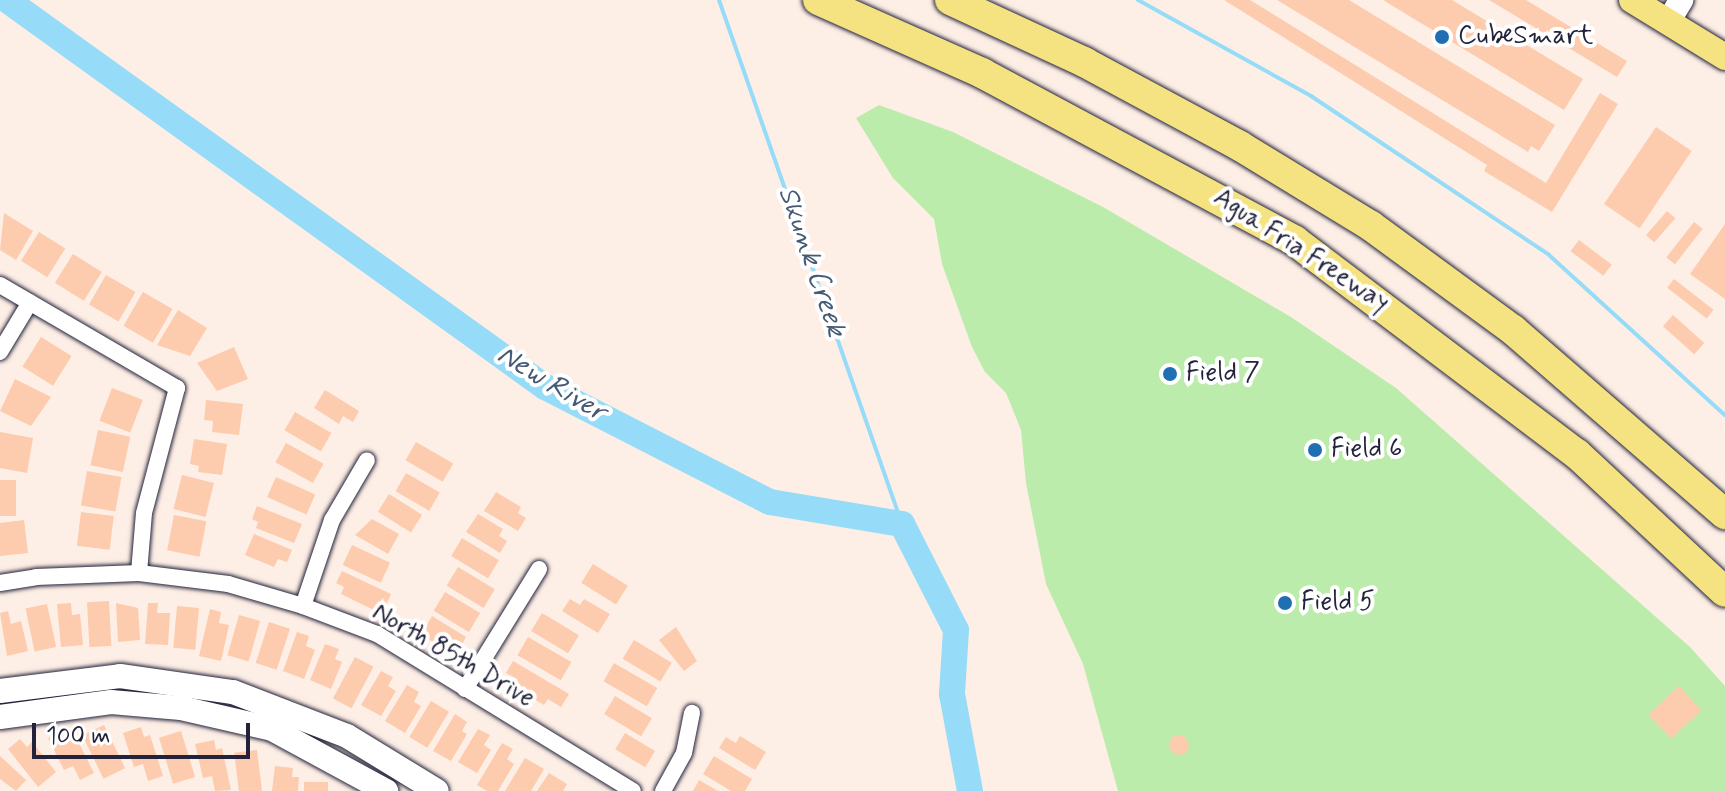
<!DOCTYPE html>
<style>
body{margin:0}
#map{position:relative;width:1725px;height:791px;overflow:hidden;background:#feefe6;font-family:Mynerve,sans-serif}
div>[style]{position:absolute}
.green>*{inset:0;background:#bcecab}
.stream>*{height:4px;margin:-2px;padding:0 2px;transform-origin:2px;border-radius:2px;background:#96dcf8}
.river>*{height:26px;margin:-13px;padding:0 13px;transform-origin:13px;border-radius:13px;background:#96dcf8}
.building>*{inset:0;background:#fdcbad;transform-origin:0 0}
.round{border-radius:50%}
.roads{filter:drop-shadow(0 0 2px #22223b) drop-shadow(0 0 2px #22223b)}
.street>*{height:16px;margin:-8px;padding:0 8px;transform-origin:8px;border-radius:8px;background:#fff}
.secondary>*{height:24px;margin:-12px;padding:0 12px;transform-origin:12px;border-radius:12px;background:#fff}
.primary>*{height:26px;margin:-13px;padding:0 13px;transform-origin:13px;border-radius:13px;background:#f5e382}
.highway>*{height:30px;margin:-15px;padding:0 15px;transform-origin:15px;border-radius:15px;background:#f5e382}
.dots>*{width:22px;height:22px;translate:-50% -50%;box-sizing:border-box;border:4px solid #fff;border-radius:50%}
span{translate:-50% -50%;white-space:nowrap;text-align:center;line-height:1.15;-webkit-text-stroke:8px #fff;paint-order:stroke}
.poi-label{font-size:26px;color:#22223b}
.left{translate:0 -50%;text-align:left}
.street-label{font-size:26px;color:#22223b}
.water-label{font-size:28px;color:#455a74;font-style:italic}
.scale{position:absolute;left:32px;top:723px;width:218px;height:36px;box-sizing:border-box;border:4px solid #22223b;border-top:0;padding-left:10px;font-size:24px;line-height:28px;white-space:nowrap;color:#22223b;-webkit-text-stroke:6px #fff;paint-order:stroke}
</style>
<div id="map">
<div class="green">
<i style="clip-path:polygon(879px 105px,953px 132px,1103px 207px,1291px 317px,1396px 388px,1690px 647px,1725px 686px,1725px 791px,1118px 791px,1083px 664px,1046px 584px,1026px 483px,1021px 430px,1006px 393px,985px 372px,972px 347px,942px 264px,934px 219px,893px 178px,856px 118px)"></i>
</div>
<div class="stream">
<i style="left:719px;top:0;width:555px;rotate:70.75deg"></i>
<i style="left:1138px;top:0;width:198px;rotate:29deg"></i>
<i style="left:1311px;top:96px;width:286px;rotate:33.7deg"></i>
<i style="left:1549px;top:255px;width:238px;rotate:42.3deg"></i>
</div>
<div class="river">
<i style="left:7px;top:0;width:663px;rotate:35.73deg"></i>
<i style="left:545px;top:387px;width:253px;rotate:27.1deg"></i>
<i style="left:770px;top:502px;width:134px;rotate:9.5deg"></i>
<i style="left:902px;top:524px;width:119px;rotate:63deg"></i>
<i style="left:956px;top:630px;width:64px;rotate:93.6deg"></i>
<i style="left:952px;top:694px;width:99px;rotate:79.5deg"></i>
</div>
<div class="building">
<i style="clip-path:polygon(1224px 0,1250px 0,1546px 183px,1600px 93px,1618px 104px,1552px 212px,1484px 171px,1487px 165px)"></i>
<i style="clip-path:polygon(1277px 0,1349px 0,1555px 125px,1539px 151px,1531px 146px,1528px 152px)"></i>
<i style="clip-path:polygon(1383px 0,1452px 0,1583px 79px,1564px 110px)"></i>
<i style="clip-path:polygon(1489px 0,1526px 0,1627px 61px,1617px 77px)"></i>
<i style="left:1656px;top:127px;width:43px;height:93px;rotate:34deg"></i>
<i style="left:1667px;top:211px;width:11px;height:32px;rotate:41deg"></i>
<i style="clip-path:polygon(4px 213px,33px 231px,16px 260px,0 250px)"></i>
<i style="left:1694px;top:222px;width:11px;height:45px;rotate:38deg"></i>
<i style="clip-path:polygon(1725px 224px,1725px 299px,1690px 274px)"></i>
<i style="left:39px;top:232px;width:31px;height:34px;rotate:32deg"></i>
<i style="left:1579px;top:240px;width:41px;height:14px;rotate:37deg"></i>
<i style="left:73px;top:254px;width:34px;height:34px;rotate:32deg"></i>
<i style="left:106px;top:275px;width:34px;height:34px;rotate:30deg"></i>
<i style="left:1674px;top:279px;width:50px;height:11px;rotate:38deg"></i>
<i style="left:143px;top:292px;width:34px;height:39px;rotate:30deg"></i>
<i style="clip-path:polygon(178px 310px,207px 328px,190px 356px,157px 345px)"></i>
<i style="left:1673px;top:315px;width:42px;height:15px;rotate:42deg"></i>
<i style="left:41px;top:337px;width:36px;height:35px;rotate:32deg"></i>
<i style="clip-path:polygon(234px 347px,248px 379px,217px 391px,197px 363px)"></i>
<i style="clip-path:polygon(15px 379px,51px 397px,31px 426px,0 411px)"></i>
<i style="left:112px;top:388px;width:33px;height:35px;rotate:21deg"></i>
<i style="clip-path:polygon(325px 390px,359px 411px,353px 422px,343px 416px,339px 424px,314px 408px)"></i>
<i style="clip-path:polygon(206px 400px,243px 404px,239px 435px,212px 432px,213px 421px,204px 420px)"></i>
<i style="left:295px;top:412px;width:42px;height:21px;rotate:30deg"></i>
<i style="left:98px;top:430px;width:33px;height:36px;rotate:12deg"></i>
<i style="clip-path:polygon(0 432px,33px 438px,27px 473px,0 468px)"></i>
<i style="clip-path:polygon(194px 439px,227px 444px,222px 475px,198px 472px,199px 466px,190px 464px)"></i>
<i style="left:416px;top:442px;width:43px;height:21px;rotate:30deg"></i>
<i style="left:286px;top:443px;width:43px;height:22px;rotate:29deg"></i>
<i style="left:87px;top:471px;width:35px;height:35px;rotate:10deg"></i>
<i style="left:406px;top:473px;width:39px;height:21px;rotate:30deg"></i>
<i style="left:182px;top:475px;width:33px;height:35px;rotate:14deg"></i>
<i style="left:276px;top:477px;width:43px;height:22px;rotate:24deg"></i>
<i style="left:0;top:480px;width:16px;height:36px"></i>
<i style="clip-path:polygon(496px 492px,521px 507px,518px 513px,526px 518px,518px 531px,484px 511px)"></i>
<i style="left:389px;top:494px;width:39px;height:21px;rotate:32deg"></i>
<i style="clip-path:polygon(257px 506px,302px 524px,294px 543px,256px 528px,258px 522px,252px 519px)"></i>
<i style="left:81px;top:512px;width:33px;height:34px;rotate:7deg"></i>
<i style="clip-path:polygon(478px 514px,503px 529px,499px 536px,507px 541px,500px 553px,466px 532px)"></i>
<i style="left:174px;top:515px;width:33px;height:36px;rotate:11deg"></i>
<i style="clip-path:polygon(372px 519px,399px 534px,388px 554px,355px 535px)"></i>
<i style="clip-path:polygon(24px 520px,28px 553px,0 556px,0 523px)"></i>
<i style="clip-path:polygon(254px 534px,292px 550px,287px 562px,278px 559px,274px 567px,245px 555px)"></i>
<i style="left:462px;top:538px;width:43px;height:21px;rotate:31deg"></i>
<i style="left:352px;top:545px;width:42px;height:22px;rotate:25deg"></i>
<i style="left:593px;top:564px;width:41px;height:22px;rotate:32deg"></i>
<i style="left:458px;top:567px;width:43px;height:22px;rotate:31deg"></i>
<i style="clip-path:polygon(342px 571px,391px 594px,382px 614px,341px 594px,344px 587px,336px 583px)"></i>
<i style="left:445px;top:592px;width:41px;height:22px;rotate:31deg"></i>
<i style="clip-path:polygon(570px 599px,580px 605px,584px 599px,610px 614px,598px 633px,562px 611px)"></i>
<i style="left:109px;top:601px;width:45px;height:22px;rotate:87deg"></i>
<i style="clip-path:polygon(71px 603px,72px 615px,80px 614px,83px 645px,61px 647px,57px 604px)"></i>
<i style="clip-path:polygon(116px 603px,138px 608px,140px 640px,118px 642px)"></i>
<i style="clip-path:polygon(148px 603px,158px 603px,157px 613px,170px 613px,168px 645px,145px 644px)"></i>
<i style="left:47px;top:604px;width:44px;height:22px;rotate:78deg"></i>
<i style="left:177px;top:606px;width:22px;height:42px;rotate:5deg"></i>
<i style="clip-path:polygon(210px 609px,221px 612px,219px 623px,229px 625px,221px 661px,199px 656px)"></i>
<i style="clip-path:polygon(8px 611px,11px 624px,21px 621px,28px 651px,7px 656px,0 613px)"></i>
<i style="left:542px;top:613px;width:43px;height:21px;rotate:31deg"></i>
<i style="left:239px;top:615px;width:22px;height:42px;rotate:16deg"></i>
<i style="clip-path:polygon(432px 616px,466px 637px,460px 648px,451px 643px,447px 650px,421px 635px)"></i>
<i style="left:269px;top:622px;width:22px;height:43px;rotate:18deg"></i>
<i style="clip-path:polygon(676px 627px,697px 661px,684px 671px,659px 640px)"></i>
<i style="clip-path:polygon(297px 632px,309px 636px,306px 646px,315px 650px,304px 679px,283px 671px)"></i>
<i style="left:528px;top:637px;width:50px;height:21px;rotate:30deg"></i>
<i style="left:634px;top:640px;width:44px;height:22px;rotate:31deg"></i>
<i style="clip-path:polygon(325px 644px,339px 649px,335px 659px,342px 662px,331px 689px,310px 680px)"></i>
<i style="left:355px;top:657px;width:21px;height:47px;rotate:28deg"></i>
<i style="clip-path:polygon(513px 661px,569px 694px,561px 707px,548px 699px,544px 705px,512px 686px,517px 679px,506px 673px)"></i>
<i style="left:614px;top:663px;width:50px;height:21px;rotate:30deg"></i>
<i style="clip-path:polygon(381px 671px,393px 677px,388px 686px,396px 691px,381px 716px,361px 705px)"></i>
<i style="clip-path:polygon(407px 685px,419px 692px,414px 702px,421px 706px,405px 733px,385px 721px)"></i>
<i style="left:1679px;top:686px;width:33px;height:42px;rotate:47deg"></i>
<i style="left:615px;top:696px;width:43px;height:21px;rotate:31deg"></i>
<i style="left:431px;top:701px;width:21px;height:42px;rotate:31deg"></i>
<i style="clip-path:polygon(455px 714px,467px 722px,462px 731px,467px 734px,451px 761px,433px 751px)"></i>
<i style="left:104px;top:725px;width:48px;height:24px;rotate:64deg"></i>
<i style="clip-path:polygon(141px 727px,144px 737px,150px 735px,163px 776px,148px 781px,143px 764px,134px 767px,123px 733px)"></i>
<i style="clip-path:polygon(478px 729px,490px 735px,484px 745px,491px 750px,477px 773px,458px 762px)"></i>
<i style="left:181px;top:731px;width:48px;height:23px;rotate:73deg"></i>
<i style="clip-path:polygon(61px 732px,65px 740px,75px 735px,94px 773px,80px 780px,73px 766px,64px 770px,48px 738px)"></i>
<i style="left:625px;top:733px;width:35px;height:19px;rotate:31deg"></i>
<i class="round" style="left:1169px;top:735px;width:20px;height:20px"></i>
<i style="clip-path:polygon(740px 736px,766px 752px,755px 770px,719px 748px,726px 737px,736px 743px)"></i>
<i style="clip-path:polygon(20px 739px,27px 747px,32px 742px,56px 772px,38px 787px,8px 749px)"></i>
<i style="clip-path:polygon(214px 740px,216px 750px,222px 748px,231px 790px,215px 791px,212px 776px,203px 778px,195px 744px)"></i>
<i style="clip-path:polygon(502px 743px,513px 749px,507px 759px,514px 764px,498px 791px,487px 791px,477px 785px)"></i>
<i style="left:257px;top:750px;width:41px;height:23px;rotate:83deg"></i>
<i style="clip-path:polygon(0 756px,26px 780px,16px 791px,0 779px)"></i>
<i style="clip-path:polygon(714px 756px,752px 779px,745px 791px,731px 791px,703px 774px)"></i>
<i style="clip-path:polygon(525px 758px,544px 769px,531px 791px,505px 791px)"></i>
<i style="clip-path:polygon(275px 766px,293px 768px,292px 777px,299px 777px,298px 791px,272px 791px)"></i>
<i style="clip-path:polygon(549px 773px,567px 784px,563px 791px,537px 791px)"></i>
<i style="clip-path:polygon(699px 780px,718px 791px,693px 791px)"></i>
<i style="left:304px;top:782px;width:24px;height:9px"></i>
</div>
<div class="roads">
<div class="street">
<i style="left:0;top:285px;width:205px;rotate:30.2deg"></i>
<i style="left:177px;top:388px;width:129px;rotate:104.8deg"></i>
<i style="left:144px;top:513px;width:60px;rotate:94.8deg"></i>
<i style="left:0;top:352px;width:58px;rotate:-59deg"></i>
<i style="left:0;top:583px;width:36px;rotate:-9deg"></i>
<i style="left:36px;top:577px;width:103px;rotate:-2.2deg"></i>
<i style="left:139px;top:573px;width:90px;rotate:7deg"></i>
<i style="left:228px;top:584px;width:78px;rotate:16.3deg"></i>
<i style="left:303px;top:606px;width:79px;rotate:20.7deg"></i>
<i style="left:377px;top:634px;width:300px;rotate:31.5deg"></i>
<i style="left:303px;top:606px;width:91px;rotate:-71.4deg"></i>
<i style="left:332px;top:520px;width:69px;rotate:-59.7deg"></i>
<i style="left:465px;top:689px;width:141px;rotate:-58.3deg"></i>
<i style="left:663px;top:791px;width:43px;rotate:-61.1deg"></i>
<i style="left:684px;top:753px;width:41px;rotate:-78.7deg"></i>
</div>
<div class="secondary">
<i style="left:1668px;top:22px;width:26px;rotate:-59deg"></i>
<i style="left:0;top:691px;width:121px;rotate:-7.1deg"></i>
<i style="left:120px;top:676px;width:114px;rotate:8.1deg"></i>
<i style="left:233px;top:692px;width:122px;rotate:21.1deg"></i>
<i style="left:347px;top:736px;width:105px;rotate:31.4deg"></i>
<i style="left:0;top:717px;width:112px;rotate:-7.7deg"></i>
<i style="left:111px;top:702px;width:70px;rotate:4.9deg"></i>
<i style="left:181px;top:708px;width:93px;rotate:13deg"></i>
<i style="left:272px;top:729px;width:130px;rotate:28.5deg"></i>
</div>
<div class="primary">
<i style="left:1632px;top:0;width:109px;rotate:31.5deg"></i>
</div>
<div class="highway">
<i style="left:818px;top:0;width:180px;rotate:24deg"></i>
<i style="left:982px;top:73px;width:355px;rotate:28.2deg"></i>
<i style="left:1295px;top:241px;width:353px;rotate:37.1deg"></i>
<i style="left:1577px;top:454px;width:202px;rotate:43deg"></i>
<i style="left:950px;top:0;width:148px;rotate:24.8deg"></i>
<i style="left:1084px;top:62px;width:177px;rotate:28.3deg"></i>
<i style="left:1240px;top:146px;width:153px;rotate:31.4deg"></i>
<i style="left:1371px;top:226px;width:176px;rotate:36.2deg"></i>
<i style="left:1513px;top:330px;width:281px;rotate:41deg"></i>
</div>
</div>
<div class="dots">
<i style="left:1442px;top:37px;background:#1f6fb2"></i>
<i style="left:1170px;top:374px;background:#1f6fb2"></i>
<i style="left:1315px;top:450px;background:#1f6fb2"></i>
<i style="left:1285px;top:603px;background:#1f6fb2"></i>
</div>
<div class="poi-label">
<span class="left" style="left:1458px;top:37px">CubeSmart</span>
<span class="left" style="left:1186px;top:374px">Field 7</span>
<span class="left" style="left:1331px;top:450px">Field 6</span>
<span class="left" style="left:1301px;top:603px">Field 5</span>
</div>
<div class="street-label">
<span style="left:1301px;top:251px;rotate:33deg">Agua Fria Freeway</span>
<span style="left:453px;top:656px;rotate:30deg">North 85th Drive</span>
</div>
<div class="water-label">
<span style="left:811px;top:262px;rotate:71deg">Skunk Creek</span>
<span style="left:551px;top:384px;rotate:31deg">New River</span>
</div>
<div class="scale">100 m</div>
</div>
